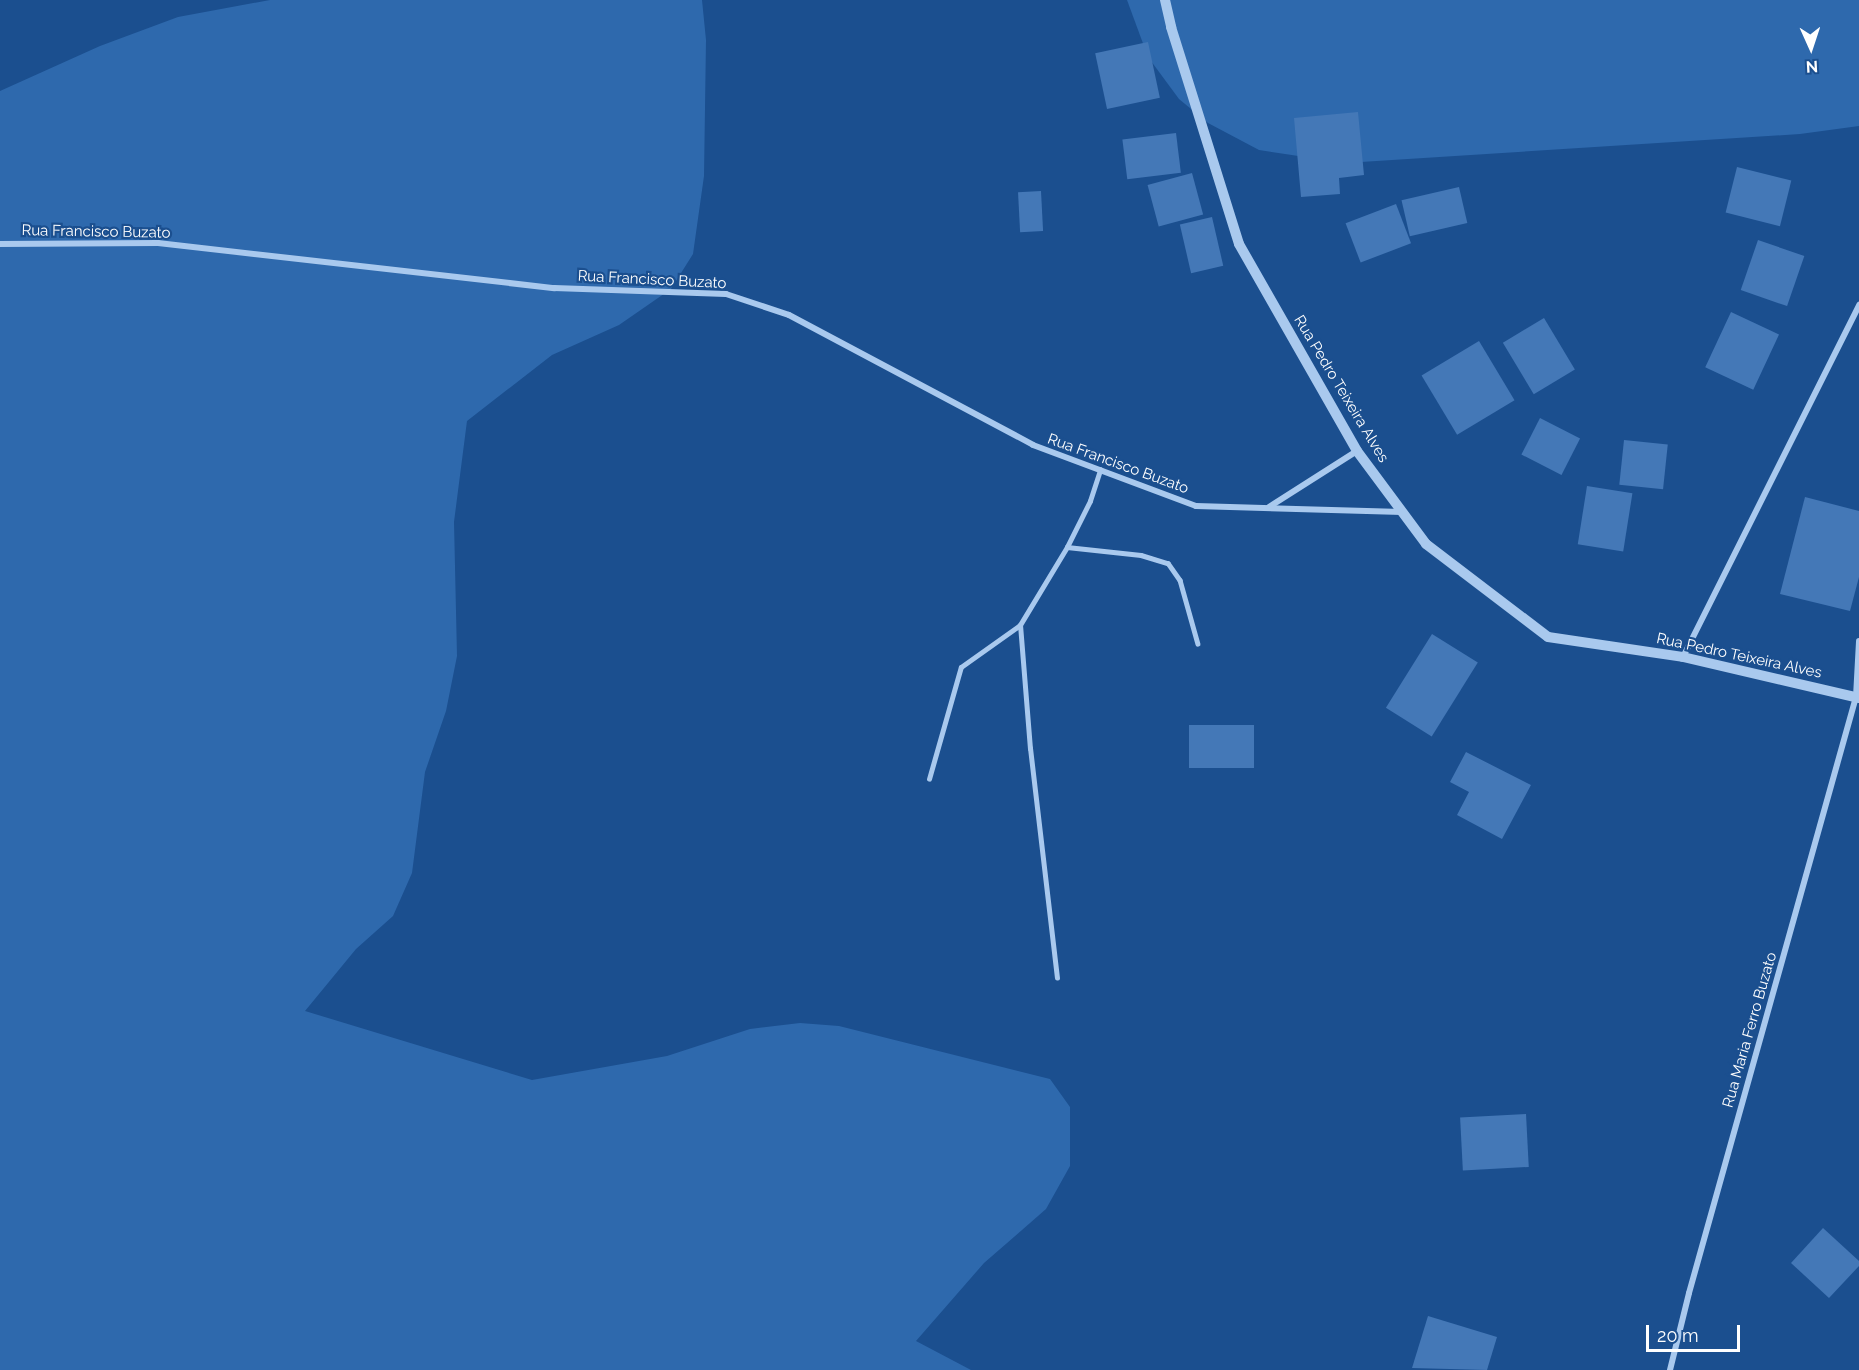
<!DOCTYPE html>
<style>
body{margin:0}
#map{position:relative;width:1859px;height:1370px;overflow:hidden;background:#1b4f8f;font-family:Raleway,sans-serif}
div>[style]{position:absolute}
.green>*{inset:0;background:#2e69ad}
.building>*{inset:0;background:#4478b7;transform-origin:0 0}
.service>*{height:4.5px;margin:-2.25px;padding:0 2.25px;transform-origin:2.25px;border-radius:2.25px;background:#a9c9ee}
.minor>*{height:6px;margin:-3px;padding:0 3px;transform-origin:3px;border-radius:3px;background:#a9c9ee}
.tertiary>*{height:10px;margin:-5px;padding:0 5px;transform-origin:5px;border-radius:5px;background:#a9c9ee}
span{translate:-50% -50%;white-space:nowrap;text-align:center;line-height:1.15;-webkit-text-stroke:4.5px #1b4f8f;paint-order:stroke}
.street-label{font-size:15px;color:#fff}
.north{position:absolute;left:1781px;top:18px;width:60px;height:60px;-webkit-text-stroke:4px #1b4f8f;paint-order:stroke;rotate:177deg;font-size:16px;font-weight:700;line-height:24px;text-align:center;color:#fff}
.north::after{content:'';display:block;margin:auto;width:21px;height:27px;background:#fff;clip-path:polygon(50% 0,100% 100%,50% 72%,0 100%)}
.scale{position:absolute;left:1646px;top:1325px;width:94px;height:27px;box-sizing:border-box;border:3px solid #fff;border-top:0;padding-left:8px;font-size:18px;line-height:21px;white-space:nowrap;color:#fff;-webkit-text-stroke:4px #1b4f8f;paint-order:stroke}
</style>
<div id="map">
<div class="green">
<i style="clip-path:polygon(270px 0,702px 0,706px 40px,704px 176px,693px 254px,671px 289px,619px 325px,552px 355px,467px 421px,454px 522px,457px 656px,446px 711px,425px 772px,412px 873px,393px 916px,356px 949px,305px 1011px,532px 1080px,667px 1056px,750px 1029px,800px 1023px,839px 1026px,1050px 1079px,1070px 1107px,1070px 1166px,1046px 1209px,984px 1263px,916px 1341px,971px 1370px,0 1370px,0 91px,100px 46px,178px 17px)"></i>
<i style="clip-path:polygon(1127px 0,1859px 0,1859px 126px,1800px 134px,1345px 163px,1259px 150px,1208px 123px,1179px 99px,1148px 57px)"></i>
</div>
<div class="building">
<i style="left:1148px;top:42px;width:57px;height:54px;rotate:78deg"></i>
<i style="clip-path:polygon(1358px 112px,1364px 175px,1339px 178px,1340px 194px,1301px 197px,1294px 118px)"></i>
<i style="left:1176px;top:133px;width:40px;height:54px;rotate:83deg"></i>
<i style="left:1737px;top:167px;width:56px;height:47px;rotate:14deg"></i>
<i style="left:1192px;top:173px;width:43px;height:46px;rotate:75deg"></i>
<i style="left:1459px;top:187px;width:37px;height:59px;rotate:77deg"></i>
<i style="left:1041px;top:191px;width:40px;height:23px;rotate:87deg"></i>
<i style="left:1396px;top:204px;width:42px;height:54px;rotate:69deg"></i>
<i style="left:1212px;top:217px;width:50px;height:33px;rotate:77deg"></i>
<i style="left:1758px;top:240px;width:49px;height:53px;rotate:19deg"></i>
<i style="left:1731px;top:312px;width:53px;height:61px;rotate:25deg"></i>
<i style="left:1544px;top:318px;width:60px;height:48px;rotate:59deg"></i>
<i style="left:1479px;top:341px;width:69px;height:67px;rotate:59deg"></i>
<i style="left:1540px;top:418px;width:45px;height:41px;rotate:27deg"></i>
<i style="left:1624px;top:440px;width:44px;height:45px;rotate:6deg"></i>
<i style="left:1587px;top:486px;width:46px;height:59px;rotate:9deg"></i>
<i style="clip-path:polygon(1805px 497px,1859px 511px,1859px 577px,1850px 611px,1780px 594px)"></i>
<i style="left:1432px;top:634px;width:54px;height:87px;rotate:32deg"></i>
<i style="left:1189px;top:725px;width:65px;height:43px"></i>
<i style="clip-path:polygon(1466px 752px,1531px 785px,1502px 839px,1457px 815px,1469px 792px,1450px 782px)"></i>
<i style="left:1526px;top:1114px;width:53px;height:66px;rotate:87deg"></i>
<i style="clip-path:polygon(1823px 1228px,1859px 1261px,1859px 1266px,1829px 1298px,1791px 1263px)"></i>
<i style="clip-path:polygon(1428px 1316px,1497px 1337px,1487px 1370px,1412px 1368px)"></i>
</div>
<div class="service">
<i style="left:1067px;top:547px;width:74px;rotate:6.2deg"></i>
<i style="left:1141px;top:555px;width:28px;rotate:17deg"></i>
<i style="left:1168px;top:563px;width:21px;rotate:55deg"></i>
<i style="left:1180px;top:580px;width:66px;rotate:74.3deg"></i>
<i style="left:929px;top:779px;width:116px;rotate:-74.1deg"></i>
<i style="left:961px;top:667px;width:72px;rotate:-35.4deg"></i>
<i style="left:1057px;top:978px;width:231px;rotate:-96.7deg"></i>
<i style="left:1030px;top:749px;width:124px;rotate:-94.6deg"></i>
<i style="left:1020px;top:625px;width:91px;rotate:-58.9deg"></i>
<i style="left:1067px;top:547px;width:51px;rotate:-63.4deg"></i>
<i style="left:1090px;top:501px;width:33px;rotate:-72deg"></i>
</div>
<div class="minor">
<i style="left:0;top:244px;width:158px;rotate:-0.4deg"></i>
<i style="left:158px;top:243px;width:399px;rotate:6.5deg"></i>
<i style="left:554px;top:288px;width:172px;rotate:2deg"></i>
<i style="left:726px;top:294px;width:66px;rotate:18.4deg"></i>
<i style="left:789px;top:315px;width:276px;rotate:28deg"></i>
<i style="left:1033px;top:445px;width:174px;rotate:20.5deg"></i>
<i style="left:1196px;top:506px;width:206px;rotate:1.7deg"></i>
<i style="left:1269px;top:507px;width:104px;rotate:-32.5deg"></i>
<i style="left:1683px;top:657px;width:394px;rotate:-63.4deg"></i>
<i style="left:1670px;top:1370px;width:79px;rotate:-76.1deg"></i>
<i style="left:1689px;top:1293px;width:619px;rotate:-74.35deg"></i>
<i style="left:1856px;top:697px;width:56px;rotate:-86.9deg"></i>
</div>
<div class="tertiary">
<i style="left:1165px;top:0;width:28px;rotate:77deg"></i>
<i style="left:1171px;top:27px;width:227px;rotate:72.6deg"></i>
<i style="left:1239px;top:244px;width:238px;rotate:60.3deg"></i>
<i style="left:1357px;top:451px;width:116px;rotate:53.4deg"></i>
<i style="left:1426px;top:544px;width:153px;rotate:37.3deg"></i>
<i style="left:1548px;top:637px;width:136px;rotate:8.4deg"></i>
<i style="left:1683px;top:657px;width:181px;rotate:13.1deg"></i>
</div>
<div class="street-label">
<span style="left:96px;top:232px;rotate:1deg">Rua Francisco Buzato</span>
<span style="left:652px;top:280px;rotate:3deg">Rua Francisco Buzato</span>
<span style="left:1341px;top:389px;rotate:59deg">Rua Pedro Teixeira Alves</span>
<span style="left:1118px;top:464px;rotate:20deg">Rua Francisco Buzato</span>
<span style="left:1739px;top:656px;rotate:12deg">Rua Pedro Teixeira Alves</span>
<span style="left:1750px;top:1030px;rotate:-74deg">Rua Maria Ferro Buzato</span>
</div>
<div class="north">N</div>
<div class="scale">20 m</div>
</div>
